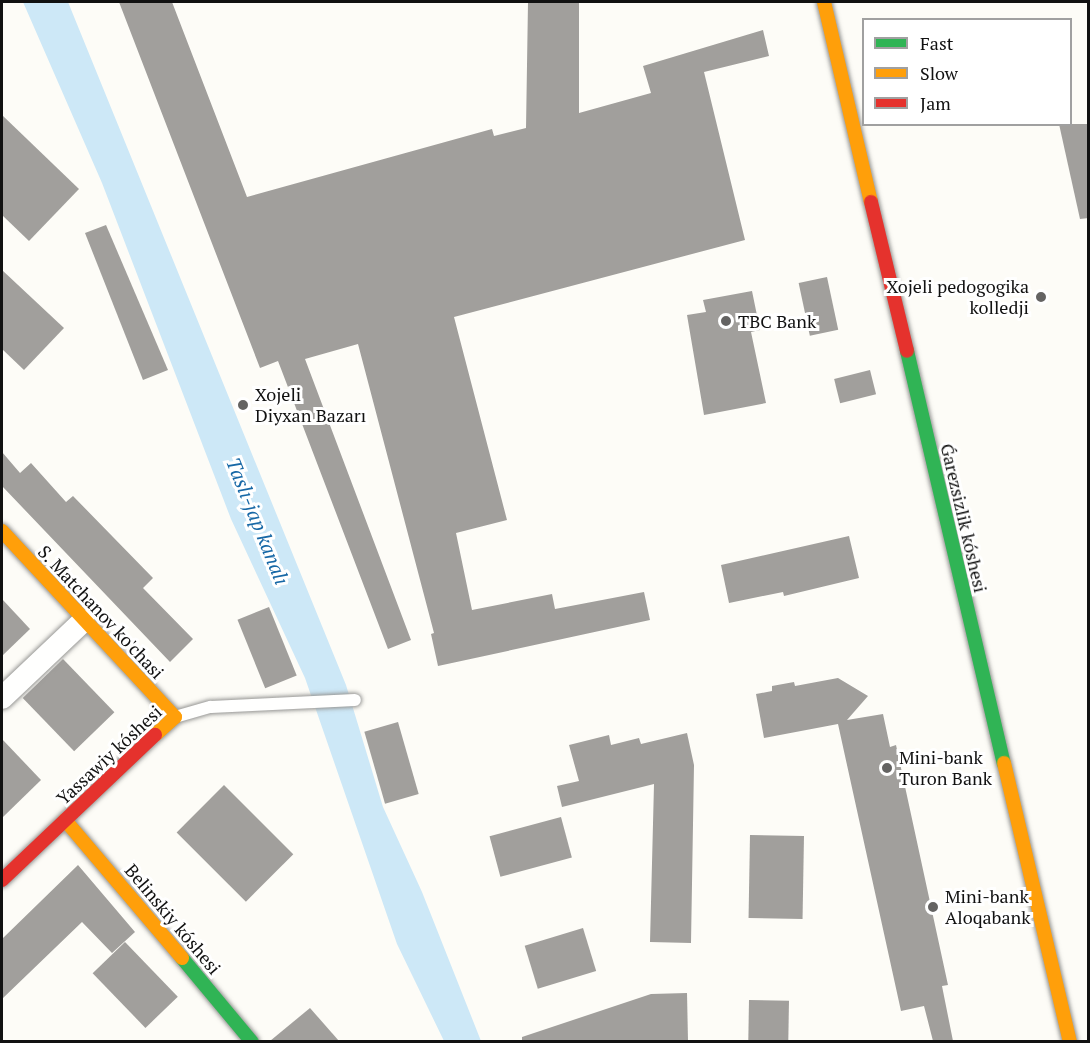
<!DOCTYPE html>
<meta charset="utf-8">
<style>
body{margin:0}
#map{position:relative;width:1090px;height:1043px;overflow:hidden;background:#fdfcf7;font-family:"PT Serif",serif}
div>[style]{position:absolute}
.water>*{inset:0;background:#cde8f7}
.building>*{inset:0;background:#a19f9c;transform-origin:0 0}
.roads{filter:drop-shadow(0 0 2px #979795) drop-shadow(0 0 2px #979795)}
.lane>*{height:12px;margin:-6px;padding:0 6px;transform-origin:6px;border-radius:6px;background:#fffffe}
.street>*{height:22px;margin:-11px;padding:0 11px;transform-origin:11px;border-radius:11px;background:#fffffe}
.fast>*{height:14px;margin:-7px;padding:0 7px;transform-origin:7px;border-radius:7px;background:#30b455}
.slow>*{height:14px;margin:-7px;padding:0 7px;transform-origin:7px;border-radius:7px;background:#ff9f0a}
.jam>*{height:14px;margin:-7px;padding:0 7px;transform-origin:7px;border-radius:7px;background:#e5322d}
.dots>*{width:16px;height:16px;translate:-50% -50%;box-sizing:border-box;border:3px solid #fff;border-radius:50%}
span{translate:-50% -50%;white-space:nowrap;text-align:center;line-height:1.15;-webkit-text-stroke:6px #fff;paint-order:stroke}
.poi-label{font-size:18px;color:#111}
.right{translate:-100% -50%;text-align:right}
.left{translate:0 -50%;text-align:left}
.street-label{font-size:18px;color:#111}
.water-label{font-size:20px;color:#1768a6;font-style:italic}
.frame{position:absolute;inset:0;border:3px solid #111;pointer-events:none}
.legend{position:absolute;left:862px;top:18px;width:210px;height:108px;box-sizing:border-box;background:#fff;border:2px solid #a0a0a0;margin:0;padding:8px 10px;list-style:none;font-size:18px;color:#111}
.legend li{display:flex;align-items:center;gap:12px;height:30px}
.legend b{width:30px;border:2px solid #a0a0a0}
</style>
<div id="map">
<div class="water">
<i style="clip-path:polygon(23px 2px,68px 2px,346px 685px,383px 807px,422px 892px,481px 1041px,444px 1041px,397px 944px,305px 678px,231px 519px,102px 183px)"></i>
</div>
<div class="building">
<i style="clip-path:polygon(119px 2px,172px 2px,247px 197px,492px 129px,494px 136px,526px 128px,528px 2px,579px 2px,579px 113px,651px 93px,643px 66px,763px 30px,769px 56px,704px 72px,745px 240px,454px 317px,507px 520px,456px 533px,472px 610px,552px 594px,555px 609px,644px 592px,650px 620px,438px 666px,431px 634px,434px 633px,358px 344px,305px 359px,411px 640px,388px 649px,278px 361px,260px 368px)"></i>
<i style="clip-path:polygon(2px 115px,79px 189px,29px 241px,2px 215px)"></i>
<i style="clip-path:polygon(1059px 124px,1089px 124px,1089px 218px,1080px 219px)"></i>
<i style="clip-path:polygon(106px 225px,168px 370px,143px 380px,85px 233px)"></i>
<i style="clip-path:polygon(2px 270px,64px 328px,24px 370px,2px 349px)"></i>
<i style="left:827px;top:277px;width:54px;height:29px;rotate:78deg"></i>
<i style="clip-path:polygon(752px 291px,760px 330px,751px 332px,766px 403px,704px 415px,687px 315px,706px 312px,703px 300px)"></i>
<i style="left:870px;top:370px;width:25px;height:37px;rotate:76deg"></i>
<i style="clip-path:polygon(2px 452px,20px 473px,31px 463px,66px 502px,73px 496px,153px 578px,143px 588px,193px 639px,170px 662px,2px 486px)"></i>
<i style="clip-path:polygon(849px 536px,859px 578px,784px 596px,783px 592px,729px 603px,721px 565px)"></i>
<i style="clip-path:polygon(2px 599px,30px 629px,2px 656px)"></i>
<i style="left:269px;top:607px;width:74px;height:34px;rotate:68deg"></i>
<i style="left:63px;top:659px;width:74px;height:56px;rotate:46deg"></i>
<i style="clip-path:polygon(838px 678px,868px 696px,847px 720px,883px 714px,890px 747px,896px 745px,948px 985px,942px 986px,953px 1041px,933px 1041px,924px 1006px,901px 1011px,838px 724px,764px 738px,756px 694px,772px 691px,772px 686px,794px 682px,795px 686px)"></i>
<i style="left:398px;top:722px;width:75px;height:35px;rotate:74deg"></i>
<i style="clip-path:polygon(687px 733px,694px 765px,691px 943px,650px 942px,654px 784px,562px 807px,557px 786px,579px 781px,569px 745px,609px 735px,611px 745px,639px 738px,641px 744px)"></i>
<i style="clip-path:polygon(2px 739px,41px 780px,2px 818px)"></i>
<i style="left:224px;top:785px;width:98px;height:67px;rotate:45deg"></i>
<i style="left:561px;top:817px;width:42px;height:74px;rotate:75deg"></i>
<i style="left:750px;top:835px;width:54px;height:83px;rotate:1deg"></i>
<i style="clip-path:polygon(78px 865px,135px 932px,112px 953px,82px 922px,2px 999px,2px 939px)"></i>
<i style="left:583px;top:928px;width:45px;height:61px;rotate:73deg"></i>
<i style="left:125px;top:942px;width:76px;height:45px;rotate:46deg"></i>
<i style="clip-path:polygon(687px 993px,688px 1041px,522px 1041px,522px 1037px,651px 994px)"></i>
<i style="left:749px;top:1000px;width:40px;height:41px;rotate:1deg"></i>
<i style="clip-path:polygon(310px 1008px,339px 1041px,270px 1041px)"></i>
</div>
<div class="roads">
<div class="lane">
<i style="left:175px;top:717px;width:37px;rotate:-16deg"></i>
<i style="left:211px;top:707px;width:144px;rotate:-2.8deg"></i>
</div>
<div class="street">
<i style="left:2px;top:698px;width:112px;rotate:-43.5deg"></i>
</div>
<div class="fast">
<i style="left:907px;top:351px;width:423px;rotate:76.8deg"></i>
<i style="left:182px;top:958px;width:109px;rotate:50.2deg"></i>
</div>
<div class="slow">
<i style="left:824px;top:2px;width:205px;rotate:76.8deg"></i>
<i style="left:2px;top:531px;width:254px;rotate:47.1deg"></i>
<i style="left:175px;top:717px;width:27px;rotate:138deg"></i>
<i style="left:1004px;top:763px;width:287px;rotate:76.7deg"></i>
<i style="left:65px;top:820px;width:181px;rotate:49.7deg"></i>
</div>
<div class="jam">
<i style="left:871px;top:202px;width:153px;rotate:76.4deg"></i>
<i style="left:2px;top:880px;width:211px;rotate:-43.5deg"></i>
</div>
</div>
<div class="dots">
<i style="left:1041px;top:297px;background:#646362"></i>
<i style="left:726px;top:321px;background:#646362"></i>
<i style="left:243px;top:405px;background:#646362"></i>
<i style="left:887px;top:768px;background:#646362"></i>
<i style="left:933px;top:907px;background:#646362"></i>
</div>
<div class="poi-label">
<span class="right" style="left:1029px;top:297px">Xojeli pedogogika<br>kolledji</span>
<span class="left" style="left:738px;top:321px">TBC Bank</span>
<span class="left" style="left:255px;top:405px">Xojeli<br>Diyxan Bazarı</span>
<span class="left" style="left:899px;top:768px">Mini-bank<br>Turon Bank</span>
<span class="left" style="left:945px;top:907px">Mini-bank<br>Aloqabank</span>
</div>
<div class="street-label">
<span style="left:964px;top:518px;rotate:77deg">Ǵarezsizlik kóshesi</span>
<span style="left:101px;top:612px;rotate:47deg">S. Matchanov ko'chasi</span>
<span style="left:109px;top:755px;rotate:-43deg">Yassawiy kóshesi</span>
<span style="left:173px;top:919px;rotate:50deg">Belinskiy kóshesi</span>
</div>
<div class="water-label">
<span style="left:258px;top:521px;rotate:68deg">Taslı-jap kanalı</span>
</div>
<div class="frame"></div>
<ul class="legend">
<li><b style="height:8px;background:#30b455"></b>Fast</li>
<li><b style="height:8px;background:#ff9f0a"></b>Slow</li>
<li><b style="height:8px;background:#e5322d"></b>Jam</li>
</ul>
</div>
